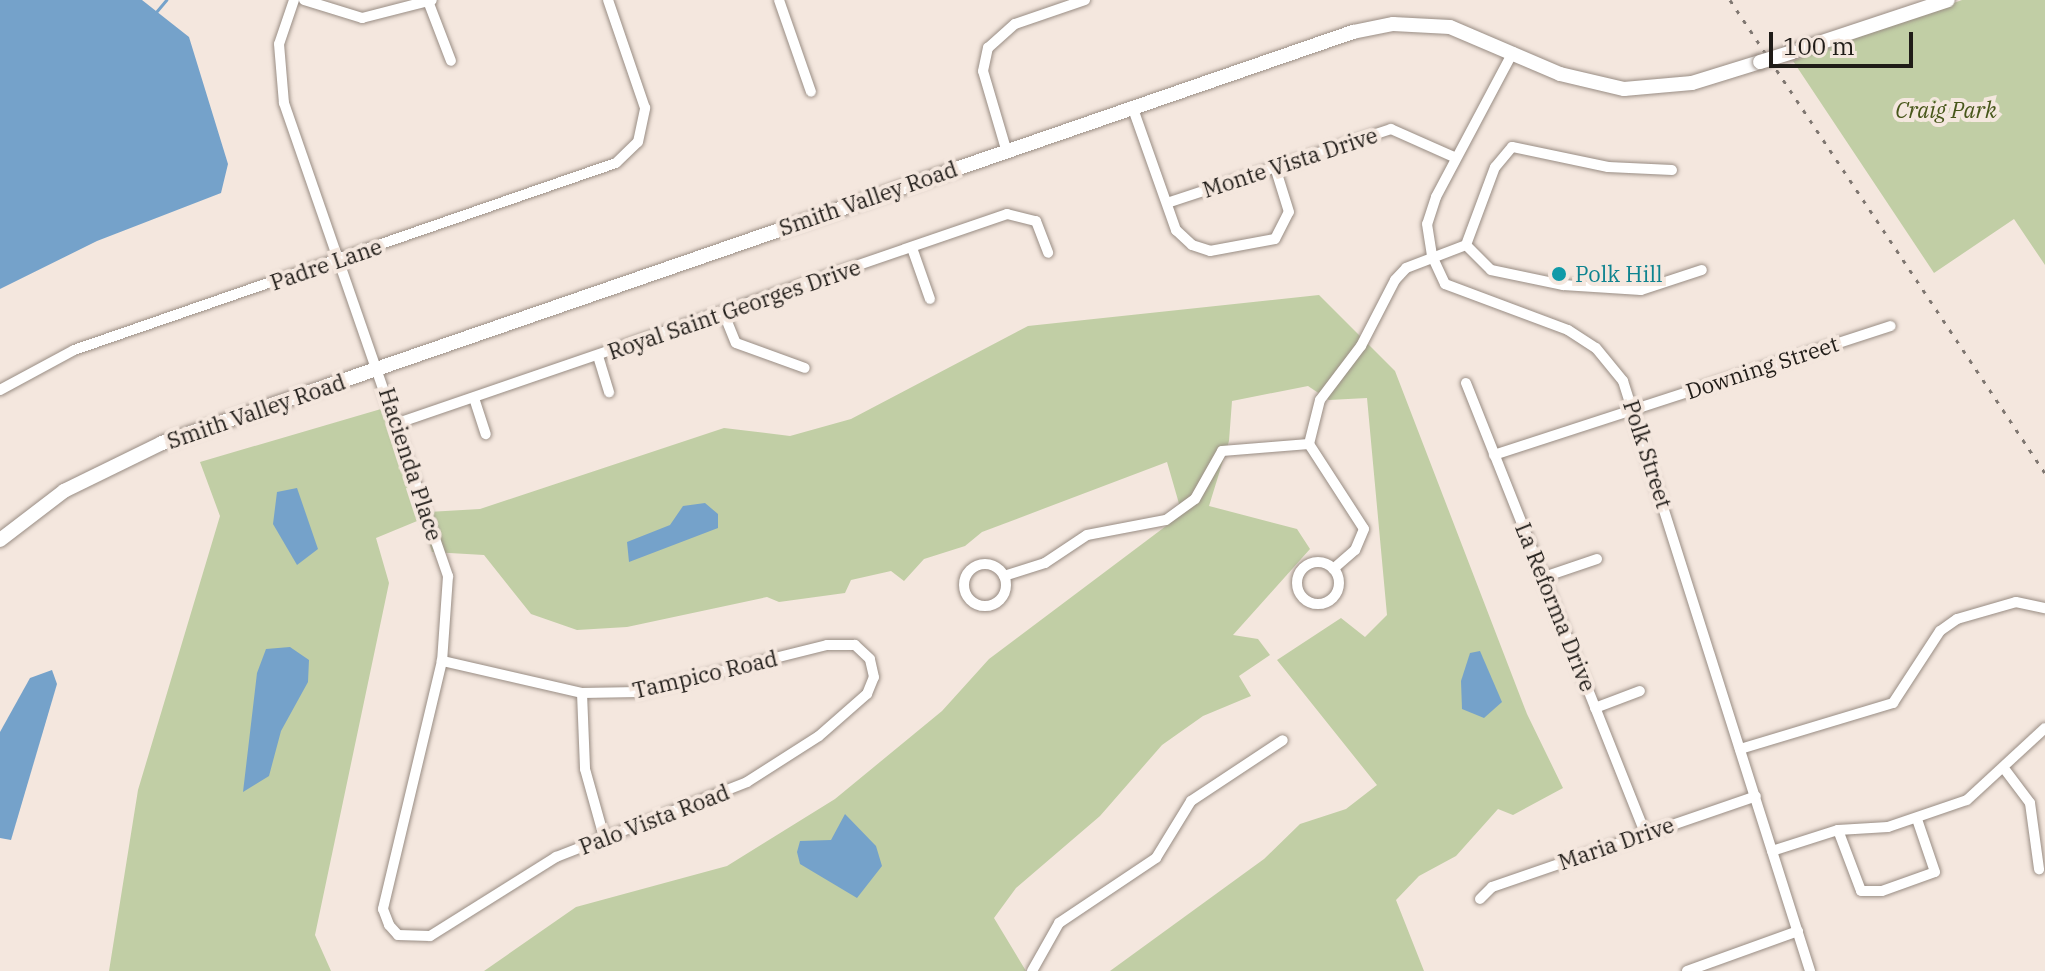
<!DOCTYPE html>
<style>
body{margin:0}
#map{position:relative;width:2045px;height:971px;overflow:hidden;background:#f4e7de;font-family:"IBM Plex Serif",serif}
div>[style]{position:absolute}
.green>*{inset:0;background:#c1cea5}
.water>*{inset:0;background:#75a2ca}
.stream>*{height:3px;margin:-1.5px;padding:0 1.5px;transform-origin:1.5px;border-radius:1.5px;background:#75a2ca}
.roads{filter:drop-shadow(0 0 2px #998d84) drop-shadow(0 0 2px #998d84)}
.minor>*{height:10px;margin:-5px;padding:0 5px;transform-origin:5px;border-radius:5px;background:#fff}
.minor>.ring{margin:-5px;padding:0;box-sizing:content-box;background:none;border:10px solid #fff;border-radius:50%}
.secondary>*{height:14px;margin:-7px;padding:0 7px;transform-origin:7px;border-radius:7px;background:#fff}
.rail>*{height:3px;margin-top:-1.5px;transform-origin:0;background:repeating-linear-gradient(90deg,#7f7771 0 4px,transparent 0 12px)}
.bridges{filter:drop-shadow(0 0 2px #998d84) drop-shadow(0 0 2px #998d84)}
.secondary-bridge>*{height:14px;margin:-7px;padding:0 7px;transform-origin:7px;border-radius:7px;background:#fff}
.dots>*{width:22px;height:22px;translate:-50% -50%;box-sizing:border-box;border:4px solid #f4e7de;border-radius:50%}
span{translate:-50% -50%;white-space:nowrap;text-align:center;line-height:1.15;-webkit-text-stroke:8px #f4e7de;paint-order:stroke}
.park-label{font-size:22px;color:#47561a;font-style:italic}
.street-label{font-size:22px;color:#201c18}
.culture-label{font-size:22px;color:#0d838f}
.left{translate:0 -50%;text-align:left}
.scale{position:absolute;left:1769px;top:32px;width:144px;height:36px;box-sizing:border-box;border:4px solid #201c18;border-top:0;padding-left:10px;font-size:24px;line-height:28px;white-space:nowrap;color:#201c18;-webkit-text-stroke:6px #f4e7de;paint-order:stroke}
</style>
<div id="map">
<div class="green">
<i style="clip-path:polygon(1962px 0,2045px 0,2045px 265px,2014px 219px,1934px 273px,1793px 61px)"></i>
<i style="clip-path:polygon(1319px 295px,1395px 371px,1527px 714px,1563px 788px,1513px 815px,1498px 809px,1456px 856px,1419px 876px,1396px 900px,1424px 971px,1110px 971px,1264px 859px,1300px 824px,1346px 809px,1377px 785px,1277px 660px,1341px 618px,1365px 637px,1387px 615px,1367px 398px,1329px 400px,1308px 386px,1232px 401px,1229px 441px,1209px 506px,1297px 529px,1310px 549px,1233px 635px,1258px 639px,1270px 655px,1239px 676px,1251px 696px,1203px 716px,1162px 745px,1100px 816px,1016px 888px,994px 918px,1026px 971px,484px 971px,576px 907px,727px 866px,835px 799px,942px 711px,989px 659px,1182px 514px,1167px 462px,982px 532px,965px 546px,924px 559px,904px 581px,891px 571px,851px 580px,845px 593px,779px 602px,767px 597px,627px 627px,577px 630px,531px 614px,484px 555px,432px 552px,422px 519px,376px 538px,389px 583px,315px 935px,331px 971px,109px 971px,138px 790px,220px 516px,200px 462px,381px 409px,428px 512px,480px 509px,724px 428px,790px 436px,851px 419px,1028px 326px)"></i>
</div>
<div class="water">
<i style="clip-path:polygon(0 0,142px 0,189px 37px,228px 164px,221px 193px,97px 241px,0 289px)"></i>
<i style="clip-path:polygon(297px 488px,318px 549px,297px 565px,273px 524px,277px 492px)"></i>
<i style="clip-path:polygon(705px 503px,718px 514px,718px 528px,629px 562px,627px 542px,670px 525px,683px 506px)"></i>
<i style="clip-path:polygon(290px 647px,309px 660px,308px 682px,281px 731px,269px 776px,243px 792px,257px 673px,266px 649px)"></i>
<i style="clip-path:polygon(1480px 651px,1502px 702px,1484px 718px,1462px 709px,1461px 681px,1470px 653px)"></i>
<i style="clip-path:polygon(52px 670px,57px 684px,11px 840px,0 838px,0 732px,30px 678px)"></i>
<i style="clip-path:polygon(845px 814px,876px 846px,882px 866px,857px 898px,800px 864px,797px 852px,800px 841px,831px 840px)"></i>
</div>
<div class="stream">
<i style="left:156px;top:12px;width:16px;rotate:-50deg"></i>
</div>
<div class="roads">
<div class="minor">
<i style="left:294px;top:0;width:46px;rotate:108.8deg"></i>
<i style="left:279px;top:44px;width:59px;rotate:85.2deg"></i>
<i style="left:284px;top:103px;width:501px;rotate:70.88deg"></i>
<i style="left:448px;top:576px;width:85px;rotate:94deg"></i>
<i style="left:442px;top:661px;width:255px;rotate:103.4deg"></i>
<i style="left:383px;top:909px;width:17px;rotate:69deg"></i>
<i style="left:389px;top:925px;width:13px;rotate:48deg"></i>
<i style="left:398px;top:935px;width:32px;rotate:2deg"></i>
<i style="left:430px;top:936px;width:149px;rotate:-32.1deg"></i>
<i style="left:556px;top:857px;width:205px;rotate:-21.4deg"></i>
<i style="left:747px;top:782px;width:85px;rotate:-32.6deg"></i>
<i style="left:819px;top:736px;width:64px;rotate:-41.2deg"></i>
<i style="left:867px;top:694px;width:18px;rotate:-68deg"></i>
<i style="left:874px;top:677px;width:18px;rotate:-103deg"></i>
<i style="left:870px;top:659px;width:21px;rotate:-137deg"></i>
<i style="left:855px;top:645px;width:28px;rotate:180deg"></i>
<i style="left:827px;top:645px;width:194px;rotate:166deg"></i>
<i style="left:639px;top:692px;width:57px;rotate:179deg"></i>
<i style="left:582px;top:693px;width:144px;rotate:-167.1deg"></i>
<i style="left:304px;top:0;width:61px;rotate:17.2deg"></i>
<i style="left:362px;top:18px;width:72px;rotate:-14.4deg"></i>
<i style="left:779px;top:0;width:97px;rotate:70.8deg"></i>
<i style="left:428px;top:1px;width:64px;rotate:69deg"></i>
<i style="left:1513px;top:52px;width:164px;rotate:118deg"></i>
<i style="left:1436px;top:197px;width:28px;rotate:108deg"></i>
<i style="left:1427px;top:224px;width:32px;rotate:81deg"></i>
<i style="left:1432px;top:256px;width:31px;rotate:65deg"></i>
<i style="left:1445px;top:284px;width:131px;rotate:20.5deg"></i>
<i style="left:1568px;top:330px;width:33px;rotate:33deg"></i>
<i style="left:1596px;top:348px;width:43px;rotate:50.7deg"></i>
<i style="left:1623px;top:381px;width:619px;rotate:72.41deg"></i>
<i style="left:1132px;top:106px;width:132px;rotate:70.5deg"></i>
<i style="left:1176px;top:230px;width:22px;rotate:43deg"></i>
<i style="left:1192px;top:245px;width:19px;rotate:18deg"></i>
<i style="left:1210px;top:251px;width:66px;rotate:-10.5deg"></i>
<i style="left:1275px;top:239px;width:30px;rotate:-63deg"></i>
<i style="left:1289px;top:212px;width:47px;rotate:-107.3deg"></i>
<i style="left:1006px;top:149px;width:81px;rotate:-106.4deg"></i>
<i style="left:983px;top:71px;width:24px;rotate:-78deg"></i>
<i style="left:988px;top:48px;width:36px;rotate:-42deg"></i>
<i style="left:1015px;top:24px;width:74px;rotate:-18.9deg"></i>
<i style="left:1672px;top:170px;width:64px;rotate:-177.3deg"></i>
<i style="left:1608px;top:167px;width:98px;rotate:-168.2deg"></i>
<i style="left:1512px;top:147px;width:26px;rotate:130deg"></i>
<i style="left:1495px;top:167px;width:83px;rotate:110.4deg"></i>
<i style="left:1466px;top:245px;width:35px;rotate:45deg"></i>
<i style="left:1491px;top:270px;width:74px;rotate:11.8deg"></i>
<i style="left:1563px;top:285px;width:78px;rotate:3.7deg"></i>
<i style="left:1641px;top:290px;width:64px;rotate:-18.2deg"></i>
<i style="left:1167px;top:203px;width:236px;rotate:-18.3deg"></i>
<i style="left:1391px;top:129px;width:71px;rotate:24deg"></i>
<i style="left:912px;top:248px;width:54px;rotate:70.6deg"></i>
<i style="left:724px;top:314px;width:31px;rotate:68deg"></i>
<i style="left:736px;top:343px;width:73px;rotate:19.9deg"></i>
<i style="left:598px;top:356px;width:38px;rotate:73deg"></i>
<i style="left:1466px;top:383px;width:484px;rotate:68.3deg"></i>
<i style="left:0;top:390px;width:84px;rotate:-28.4deg"></i>
<i style="left:74px;top:350px;width:573px;rotate:-19.04deg"></i>
<i style="left:616px;top:163px;width:30px;rotate:-44deg"></i>
<i style="left:638px;top:142px;width:35px;rotate:-78deg"></i>
<i style="left:645px;top:108px;width:114px;rotate:-108.9deg"></i>
<i style="left:474px;top:398px;width:38px;rotate:72deg"></i>
<i style="left:398px;top:423px;width:644px;rotate:-18.94deg"></i>
<i style="left:1007px;top:214px;width:30px;rotate:14deg"></i>
<i style="left:1036px;top:221px;width:34px;rotate:69deg"></i>
<i style="left:1309px;top:444px;width:101px;rotate:57.1deg"></i>
<i style="left:1364px;top:529px;width:23px;rotate:113deg"></i>
<i style="left:1355px;top:550px;width:29px;rotate:139deg"></i>
<i style="left:1494px;top:455px;width:417px;rotate:-18deg"></i>
<i class="ring" style="left:1297px;top:562px;width:32px;height:32px"></i>
<i class="ring" style="left:964px;top:564px;width:32px;height:32px"></i>
<i style="left:1004px;top:576px;width:43px;rotate:-17.6deg"></i>
<i style="left:1045px;top:563px;width:50px;rotate:-33.7deg"></i>
<i style="left:1087px;top:535px;width:80px;rotate:-10.8deg"></i>
<i style="left:1166px;top:520px;width:36px;rotate:-36deg"></i>
<i style="left:1195px;top:499px;width:55px;rotate:-60.6deg"></i>
<i style="left:1222px;top:451px;width:87px;rotate:-4.6deg"></i>
<i style="left:1309px;top:444px;width:45px;rotate:-76deg"></i>
<i style="left:1320px;top:400px;width:68px;rotate:-52.8deg"></i>
<i style="left:1361px;top:346px;width:74px;rotate:-62.7deg"></i>
<i style="left:1395px;top:280px;width:16px;rotate:-47deg"></i>
<i style="left:1406px;top:268px;width:64px;rotate:-21deg"></i>
<i style="left:1544px;top:577px;width:56px;rotate:-18.8deg"></i>
<i style="left:582px;top:693px;width:76px;rotate:87.7deg"></i>
<i style="left:585px;top:769px;width:71px;rotate:74.4deg"></i>
<i style="left:1595px;top:708px;width:48px;rotate:-20.7deg"></i>
<i style="left:1740px;top:749px;width:160px;rotate:-16.7deg"></i>
<i style="left:1893px;top:703px;width:86px;rotate:-56.9deg"></i>
<i style="left:1940px;top:631px;width:21px;rotate:-35deg"></i>
<i style="left:1957px;top:619px;width:61px;rotate:-16.1deg"></i>
<i style="left:2016px;top:602px;width:30px;rotate:12deg"></i>
<i style="left:2006px;top:771px;width:40px;rotate:53deg"></i>
<i style="left:2030px;top:803px;width:67px;rotate:82.2deg"></i>
<i style="left:1838px;top:830px;width:65px;rotate:69.3deg"></i>
<i style="left:1861px;top:891px;width:21px"></i>
<i style="left:1882px;top:891px;width:56px;rotate:-19.7deg"></i>
<i style="left:1935px;top:872px;width:56px;rotate:-108.8deg"></i>
<i style="left:1772px;top:851px;width:69px;rotate:-17.7deg"></i>
<i style="left:1838px;top:830px;width:50px;rotate:-3.4deg"></i>
<i style="left:1888px;top:827px;width:83px;rotate:-18.9deg"></i>
<i style="left:1967px;top:800px;width:106px;rotate:-42.7deg"></i>
<i style="left:1480px;top:899px;width:17px;rotate:-45deg"></i>
<i style="left:1492px;top:887px;width:279px;rotate:-19deg"></i>
<i style="left:1032px;top:971px;width:55px;rotate:-60.6deg"></i>
<i style="left:1059px;top:923px;width:117px;rotate:-33.8deg"></i>
<i style="left:1156px;top:858px;width:67px;rotate:-58.4deg"></i>
<i style="left:1191px;top:801px;width:110px;rotate:-33.5deg"></i>
<i style="left:1687px;top:971px;width:118px;rotate:-19.8deg"></i>
</div>
<div class="secondary">
<i style="left:1792px;top:52px;width:164px;rotate:-18.4deg"></i>
<i style="left:0;top:540px;width:81px;rotate:-37.4deg"></i>
<i style="left:64px;top:491px;width:109px;rotate:-26.1deg"></i>
<i style="left:162px;top:443px;width:1260px;rotate:-19.04deg"></i>
<i style="left:1353px;top:32px;width:41px;rotate:-11.3deg"></i>
<i style="left:1393px;top:24px;width:57px;rotate:3deg"></i>
<i style="left:1450px;top:27px;width:120px;rotate:23.1deg"></i>
<i style="left:1560px;top:74px;width:66px;rotate:13.2deg"></i>
<i style="left:1624px;top:89px;width:68px;rotate:-5deg"></i>
<i style="left:1692px;top:83px;width:71px;rotate:-17.2deg"></i>
</div>
</div>
<div class="rail">
<i style="left:1730px;top:0;width:568px;rotate:56.34deg"></i>
</div>
<div class="bridges">
<div class="secondary-bridge">
<i style="left:1760px;top:62px;width:34px;rotate:-17deg"></i>
</div>
</div>
<div class="dots">
<i style="left:1559px;top:274px;background:#0f9aa8"></i>
</div>
<div class="park-label">
<span style="left:1946px;top:110px">Craig Park</span>
</div>
<div class="street-label">
<span style="left:1290px;top:162px;rotate:-18deg">Monte Vista Drive</span>
<span style="left:868px;top:198px;rotate:-19deg">Smith Valley Road</span>
<span style="left:326px;top:264px;rotate:-19deg">Padre Lane</span>
<span style="left:734px;top:309px;rotate:-19deg">Royal Saint Georges Drive</span>
<span style="left:1762px;top:367px;rotate:-18deg">Downing Street</span>
<span style="left:256px;top:411px;rotate:-19deg">Smith Valley Road</span>
<span style="left:1648px;top:454px;rotate:72deg">Polk Street</span>
<span style="left:411px;top:464px;rotate:72deg">Hacienda Place</span>
<span style="left:1556px;top:607px;rotate:68deg">La Reforma Drive</span>
<span style="left:705px;top:674px;rotate:-13deg">Tampico Road</span>
<span style="left:654px;top:819px;rotate:-21deg">Palo Vista Road</span>
<span style="left:1616px;top:843px;rotate:-19deg">Maria Drive</span>
</div>
<div class="culture-label">
<span class="left" style="left:1575px;top:274px">Polk Hill</span>
</div>
<div class="scale">100 m</div>
</div>
